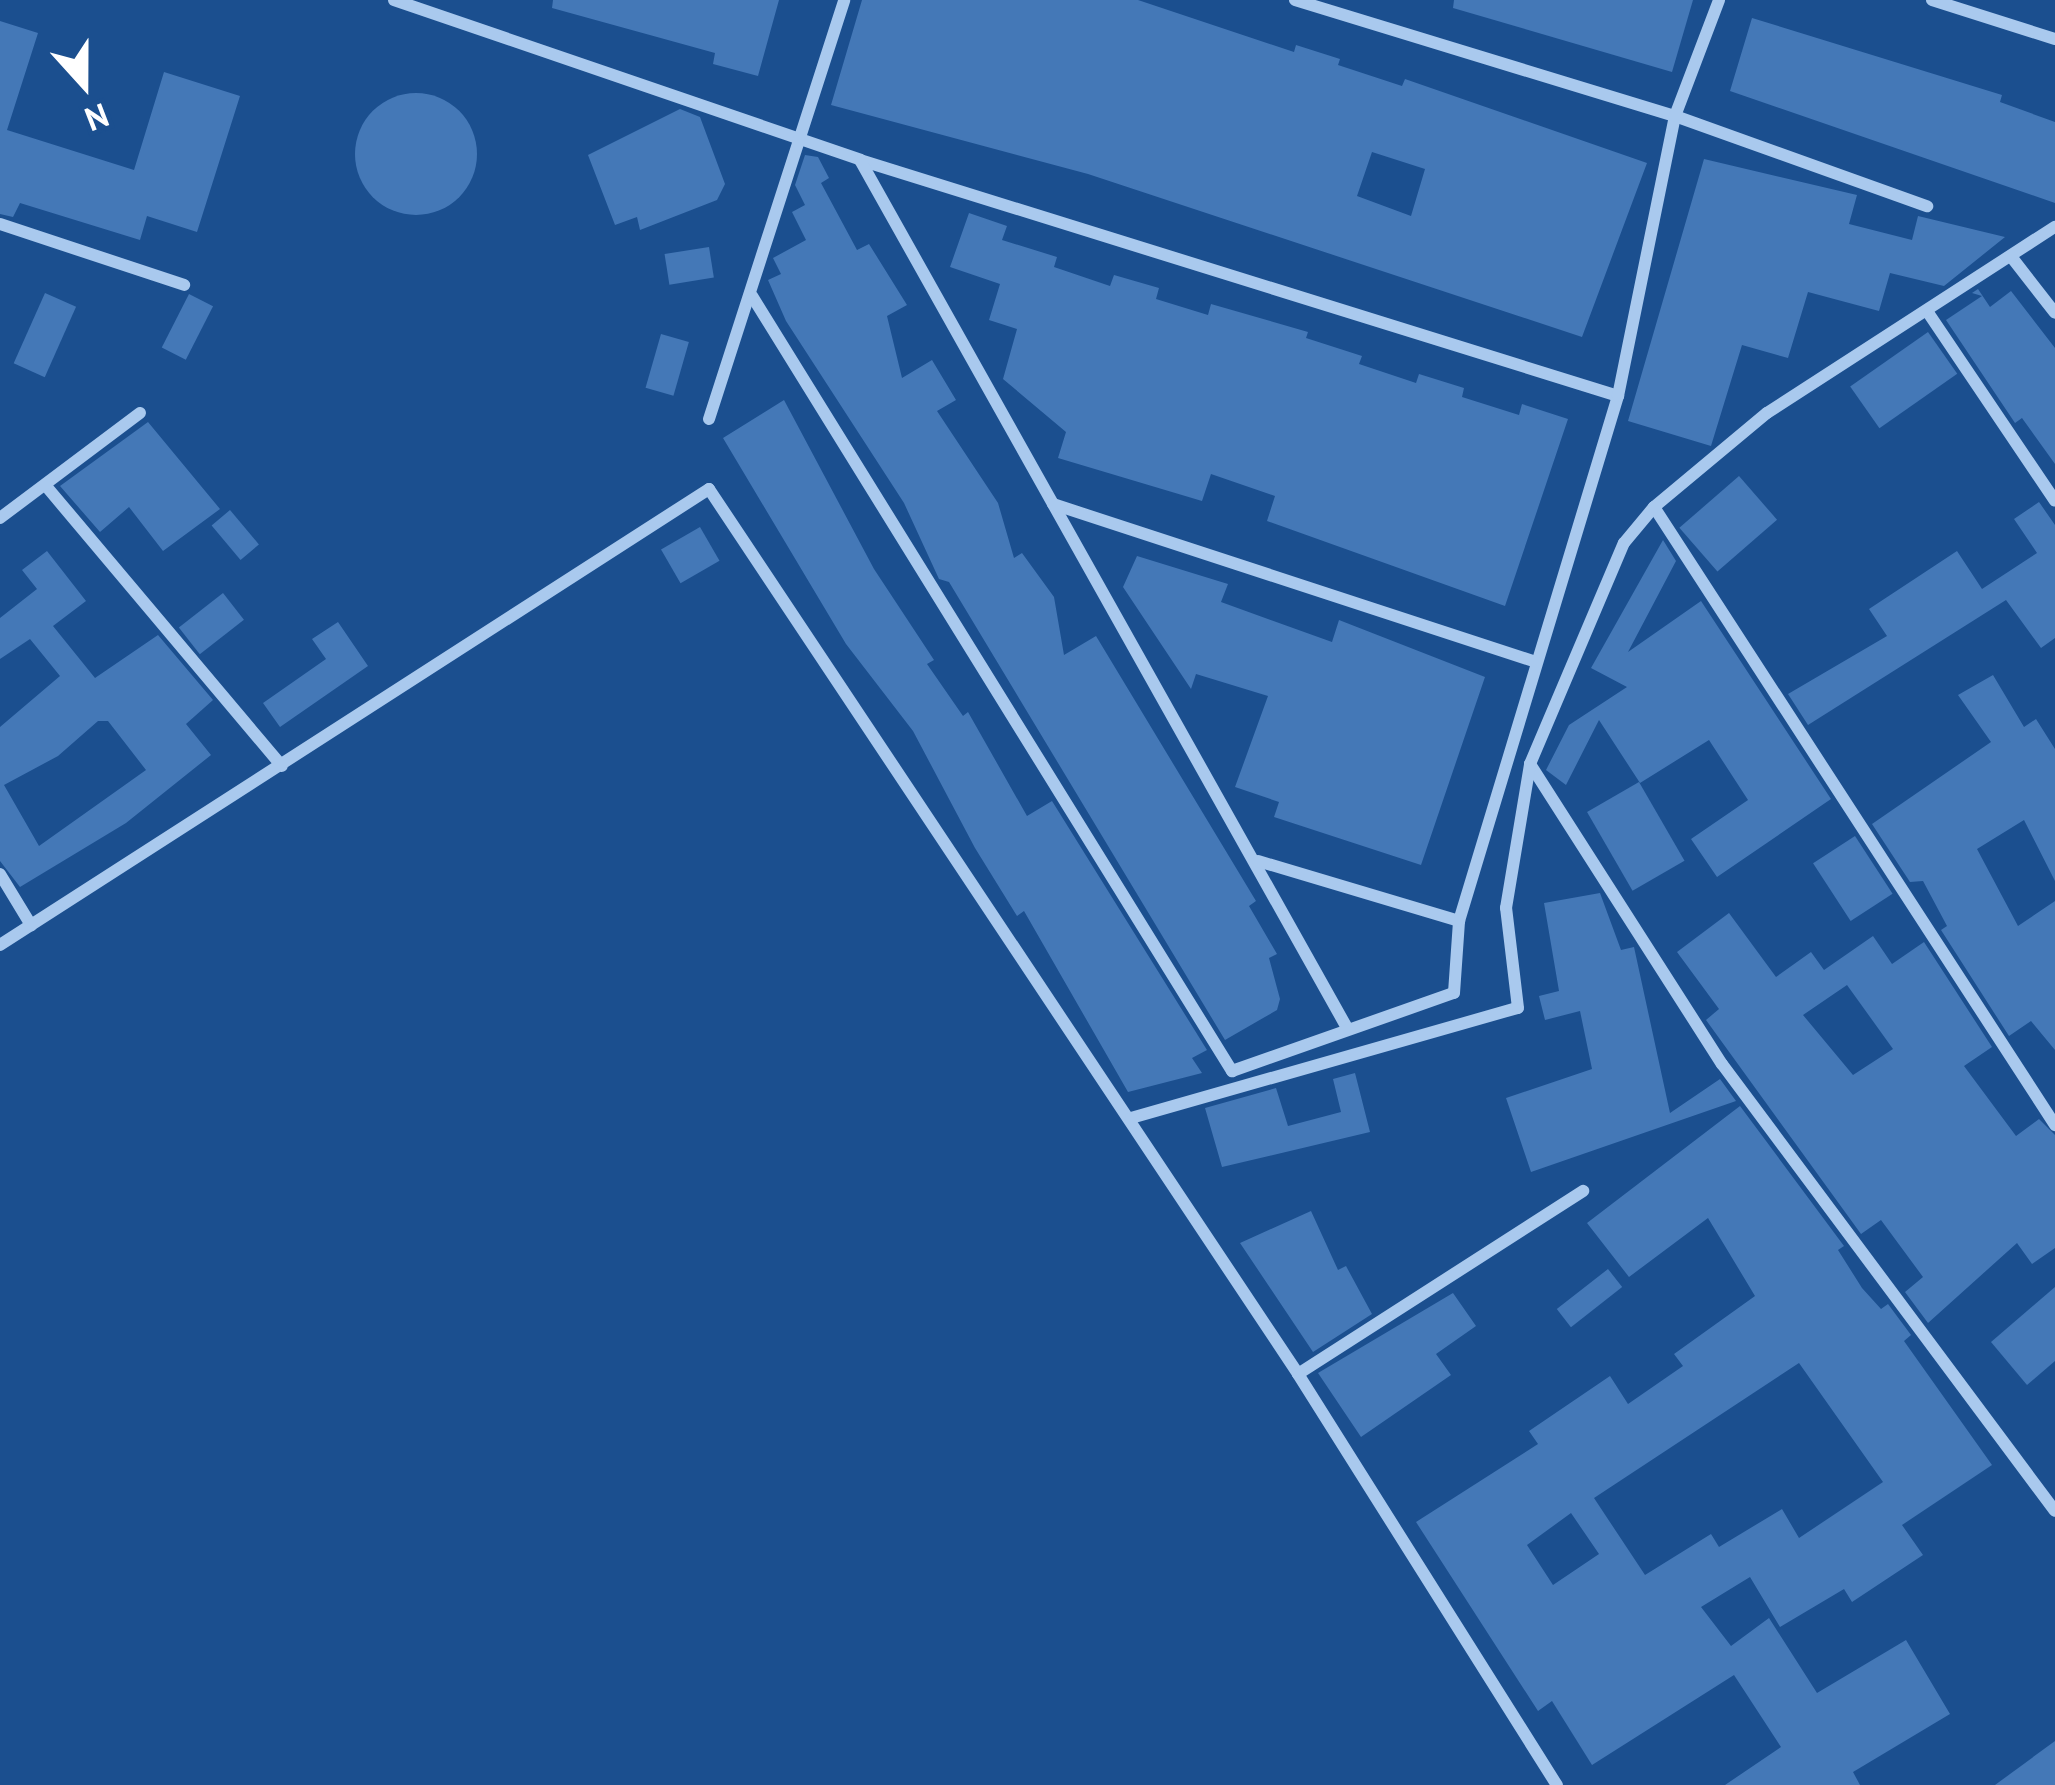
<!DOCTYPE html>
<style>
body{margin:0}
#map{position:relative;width:2055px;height:1785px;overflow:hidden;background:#1b4f8f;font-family:"PT Sans",sans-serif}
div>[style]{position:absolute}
.building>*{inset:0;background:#4478b7;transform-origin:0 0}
.round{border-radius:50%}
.street>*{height:12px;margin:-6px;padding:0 6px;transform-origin:6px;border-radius:6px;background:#a9c9ee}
span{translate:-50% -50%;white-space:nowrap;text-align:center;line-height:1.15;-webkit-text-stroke:10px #1b4f8f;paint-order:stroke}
.north{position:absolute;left:24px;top:24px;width:120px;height:120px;-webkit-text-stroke:9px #1b4f8f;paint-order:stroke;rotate:159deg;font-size:33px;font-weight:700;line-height:48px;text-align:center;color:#fff}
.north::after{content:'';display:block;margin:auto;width:42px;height:54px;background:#fff;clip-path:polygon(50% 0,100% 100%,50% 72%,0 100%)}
</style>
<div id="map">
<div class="building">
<i style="clip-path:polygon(553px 0,779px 0,758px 76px,713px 64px,715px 53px,552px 8px)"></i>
<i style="clip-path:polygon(evenodd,862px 0,1138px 0,1294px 52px,1296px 45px,1340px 59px,1338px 65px,1402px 86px,1405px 79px,1647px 163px,1582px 337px,1088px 174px,831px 105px,862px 0,1372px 152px,1425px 169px,1411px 216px,1357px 196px,1372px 152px)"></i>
<i style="clip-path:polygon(1454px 0,1693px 0,1672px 72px,1453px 8px)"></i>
<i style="clip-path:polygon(1752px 18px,2002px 95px,2000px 102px,2055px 122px,2055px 203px,1730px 91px)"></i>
<i style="clip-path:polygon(0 21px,38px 33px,7px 130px,134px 170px,164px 72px,240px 96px,197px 232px,147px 216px,140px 240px,20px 203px,13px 217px,0 214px)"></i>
<i class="round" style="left:355px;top:93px;width:122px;height:122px"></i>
<i style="clip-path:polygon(680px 109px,700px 117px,725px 184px,717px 200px,640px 230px,637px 217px,615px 225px,588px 155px)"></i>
<i style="clip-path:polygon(805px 155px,818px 157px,829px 178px,821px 183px,857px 250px,869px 244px,907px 305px,887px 316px,902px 378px,932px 360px,956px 400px,937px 411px,998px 503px,1014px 558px,1022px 553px,1054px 597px,1064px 655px,1096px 636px,1256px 901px,1249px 906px,1277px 954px,1269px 958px,1280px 999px,1277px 1010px,1225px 1040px,949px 582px,939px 579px,904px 503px,786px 321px,768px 280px,781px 274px,773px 258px,806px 240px,792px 212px,805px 205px,795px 185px)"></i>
<i style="clip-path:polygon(1704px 159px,1857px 195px,1849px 224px,1912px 240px,1918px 216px,2005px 237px,1944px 286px,1890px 273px,1879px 311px,1808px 292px,1788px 358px,1742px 345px,1711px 446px,1628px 421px)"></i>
<i style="clip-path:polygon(969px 213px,1007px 226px,1002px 240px,1057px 257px,1054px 267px,1110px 286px,1114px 275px,1159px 288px,1156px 299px,1208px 315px,1211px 304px,1308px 332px,1306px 338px,1362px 356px,1359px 364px,1416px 383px,1419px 374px,1464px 388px,1462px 397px,1519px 415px,1522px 404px,1568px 419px,1505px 606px,1267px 521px,1275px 496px,1211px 474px,1202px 501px,1058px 458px,1066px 432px,1003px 379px,1017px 329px,989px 320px,1000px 284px,950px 267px)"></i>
<i style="left:709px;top:247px;width:31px;height:45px;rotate:81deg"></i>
<i style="clip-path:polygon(1978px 289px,1990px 307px,2011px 291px,2055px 348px,2055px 464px,2022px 418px,2015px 423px,1946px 320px,1982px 296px,1972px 293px)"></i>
<i style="left:45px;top:293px;width:34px;height:77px;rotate:24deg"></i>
<i style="left:189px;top:294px;width:27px;height:60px;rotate:27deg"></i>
<i style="left:1928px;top:332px;width:51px;height:95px;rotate:55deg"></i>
<i style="left:661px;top:334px;width:29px;height:56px;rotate:16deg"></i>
<i style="clip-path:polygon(784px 400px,874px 569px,934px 660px,927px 664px,963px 716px,968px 712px,1027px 816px,1052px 801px,1207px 1050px,1192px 1058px,1202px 1073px,1128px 1092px,1024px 911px,1017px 916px,975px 848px,913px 731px,846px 644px,723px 438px)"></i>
<i style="clip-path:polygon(148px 422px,220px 509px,163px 551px,129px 507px,100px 532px,60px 486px)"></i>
<i style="left:1739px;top:476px;width:58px;height:79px;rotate:49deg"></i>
<i style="clip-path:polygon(2039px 502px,2055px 525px,2055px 638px,2041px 648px,2006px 600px,1808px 725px,1788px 694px,1887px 636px,1869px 609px,1957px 551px,1982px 589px,2037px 553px,2014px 519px)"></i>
<i style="left:230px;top:510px;width:45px;height:24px;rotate:50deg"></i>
<i style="left:700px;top:527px;width:39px;height:45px;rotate:60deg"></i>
<i style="clip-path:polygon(1663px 540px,1676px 561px,1628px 652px,1701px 601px,1831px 799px,1717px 877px,1691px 839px,1748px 800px,1709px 740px,1640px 783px,1599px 720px,1566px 785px,1546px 770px,1569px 725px,1627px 687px,1591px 668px)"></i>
<i style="clip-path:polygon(evenodd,47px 551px,86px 601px,53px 626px,95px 678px,158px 635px,213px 700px,186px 724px,211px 755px,126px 823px,20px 887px,0 861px,0 727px,60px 676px,30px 639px,0 659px,0 618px,37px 589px,22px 570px,47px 551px,98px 721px,108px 721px,146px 770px,39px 846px,4px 785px,58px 756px,98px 721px)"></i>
<i style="clip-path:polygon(1137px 556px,1228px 584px,1221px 602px,1332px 642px,1339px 620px,1485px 677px,1421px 865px,1274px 817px,1279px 802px,1235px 787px,1268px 696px,1196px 674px,1191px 689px,1123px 587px)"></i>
<i style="left:223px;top:593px;width:34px;height:56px;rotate:52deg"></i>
<i style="clip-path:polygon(338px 622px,368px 666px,280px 727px,263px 703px,326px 659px,312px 639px)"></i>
<i style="clip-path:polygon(1993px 675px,2024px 727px,2036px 719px,2055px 749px,2055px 881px,2024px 820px,1977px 849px,2018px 926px,2055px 901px,2055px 1050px,2031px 1021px,2009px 1036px,1941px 930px,1947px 926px,1923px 881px,1910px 882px,1872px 824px,1991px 742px,1958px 695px)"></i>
<i style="left:1639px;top:782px;width:91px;height:60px;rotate:60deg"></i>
<i style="left:1855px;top:836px;width:69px;height:50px;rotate:57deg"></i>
<i style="clip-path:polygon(1600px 893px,1621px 950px,1634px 947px,1670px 1113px,1720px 1079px,1736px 1101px,1531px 1172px,1506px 1098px,1592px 1069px,1580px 1011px,1545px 1020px,1539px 996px,1559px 991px,1544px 903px)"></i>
<i style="clip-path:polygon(evenodd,1729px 913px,1776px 977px,1811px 952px,1824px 970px,1873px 936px,1892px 964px,1924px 942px,1992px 1047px,1964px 1066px,2016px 1136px,2039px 1119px,2055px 1135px,2055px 1248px,2032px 1264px,2017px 1243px,1928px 1323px,1905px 1292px,1923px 1277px,1881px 1220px,1861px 1234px,1706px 1020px,1719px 1009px,1677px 952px,1729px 913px,1847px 985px,1893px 1049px,1853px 1075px,1803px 1015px,1847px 985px)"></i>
<i style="clip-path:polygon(1355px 1073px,1370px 1132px,1222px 1167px,1205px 1108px,1276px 1088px,1288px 1126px,1341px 1112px,1333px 1079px)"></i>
<i style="clip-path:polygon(evenodd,1740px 1106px,1844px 1246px,1838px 1250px,1862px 1288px,1881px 1309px,1888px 1304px,1911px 1335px,1904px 1341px,1992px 1465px,1902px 1525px,1923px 1555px,1852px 1602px,1844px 1589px,1780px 1627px,1750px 1577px,1701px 1607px,1731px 1646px,1769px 1618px,1817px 1693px,1906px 1640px,1950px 1714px,1853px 1772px,1860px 1785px,1725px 1785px,1781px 1747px,1734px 1675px,1592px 1765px,1552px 1701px,1538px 1711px,1416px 1522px,1538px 1444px,1529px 1431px,1610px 1376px,1628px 1404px,1683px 1366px,1674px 1354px,1755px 1296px,1708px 1218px,1629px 1277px,1587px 1223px,1740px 1106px,1799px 1363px,1883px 1482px,1799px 1538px,1782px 1509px,1719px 1547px,1711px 1534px,1645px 1575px,1594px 1498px,1799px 1363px,1740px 1106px,1571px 1513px,1599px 1554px,1553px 1585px,1527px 1545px,1571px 1513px)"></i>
<i style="clip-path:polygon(1311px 1211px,1338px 1270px,1346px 1266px,1372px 1314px,1313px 1352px,1240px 1243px)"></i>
<i style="left:1608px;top:1269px;width:23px;height:65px;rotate:52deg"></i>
<i style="clip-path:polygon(2055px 1287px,2055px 1361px,2027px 1385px,1991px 1342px)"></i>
<i style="clip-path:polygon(1453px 1293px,1476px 1326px,1436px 1354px,1451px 1375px,1361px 1437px,1318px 1373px)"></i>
<i style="clip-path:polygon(2055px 1741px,2055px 1785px,1995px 1785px)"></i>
</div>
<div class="street">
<i style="left:394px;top:0;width:493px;rotate:18.9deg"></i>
<i style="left:860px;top:160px;width:794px;rotate:17.29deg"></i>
<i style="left:1295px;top:0;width:397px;rotate:17deg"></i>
<i style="left:1675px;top:116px;width:268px;rotate:19.7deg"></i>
<i style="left:1932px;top:0;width:129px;rotate:17.6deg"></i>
<i style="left:860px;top:160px;width:993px;rotate:60.7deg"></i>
<i style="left:0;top:224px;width:194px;rotate:18.3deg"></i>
<i style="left:2013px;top:259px;width:68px;rotate:52.1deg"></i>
<i style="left:752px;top:296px;width:912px;rotate:58.23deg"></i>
<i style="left:1232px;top:1071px;width:235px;rotate:-19.4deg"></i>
<i style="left:1454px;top:993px;width:72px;rotate:-86deg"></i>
<i style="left:1459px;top:921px;width:549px;rotate:-73.15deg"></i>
<i style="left:1618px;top:396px;width:286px;rotate:-78.5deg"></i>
<i style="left:1675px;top:116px;width:124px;rotate:-69.2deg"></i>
<i style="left:1929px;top:314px;width:225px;rotate:56deg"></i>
<i style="left:709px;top:419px;width:440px;rotate:-72.1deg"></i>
<i style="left:46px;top:486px;width:366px;rotate:49.9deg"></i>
<i style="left:1053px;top:504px;width:508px;rotate:18.11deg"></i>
<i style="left:1654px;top:507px;width:737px;rotate:57.02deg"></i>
<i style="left:0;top:518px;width:175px;rotate:-36.9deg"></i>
<i style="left:1530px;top:764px;width:356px;rotate:57.4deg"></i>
<i style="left:1722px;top:1064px;width:557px;rotate:53.32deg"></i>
<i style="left:1258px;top:861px;width:210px;rotate:16.6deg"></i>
<i style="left:0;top:874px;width:60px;rotate:58.7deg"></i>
<i style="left:0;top:945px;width:843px;rotate:-32.75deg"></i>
<i style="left:709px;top:489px;width:1063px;rotate:56.35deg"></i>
<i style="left:1298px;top:1374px;width:486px;rotate:57.8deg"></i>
<i style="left:1131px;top:1118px;width:402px;rotate:-15.9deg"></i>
<i style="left:1518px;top:1008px;width:101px;rotate:-96.8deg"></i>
<i style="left:1506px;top:908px;width:146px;rotate:-80.5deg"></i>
<i style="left:1530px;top:764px;width:240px;rotate:-67deg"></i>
<i style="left:1624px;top:543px;width:47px;rotate:-50.2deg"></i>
<i style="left:1654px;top:507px;width:147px;rotate:-39.8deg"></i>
<i style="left:1767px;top:413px;width:343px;rotate:-32.9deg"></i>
<i style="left:1298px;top:1374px;width:339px;rotate:-32.7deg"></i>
</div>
<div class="north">N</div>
</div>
